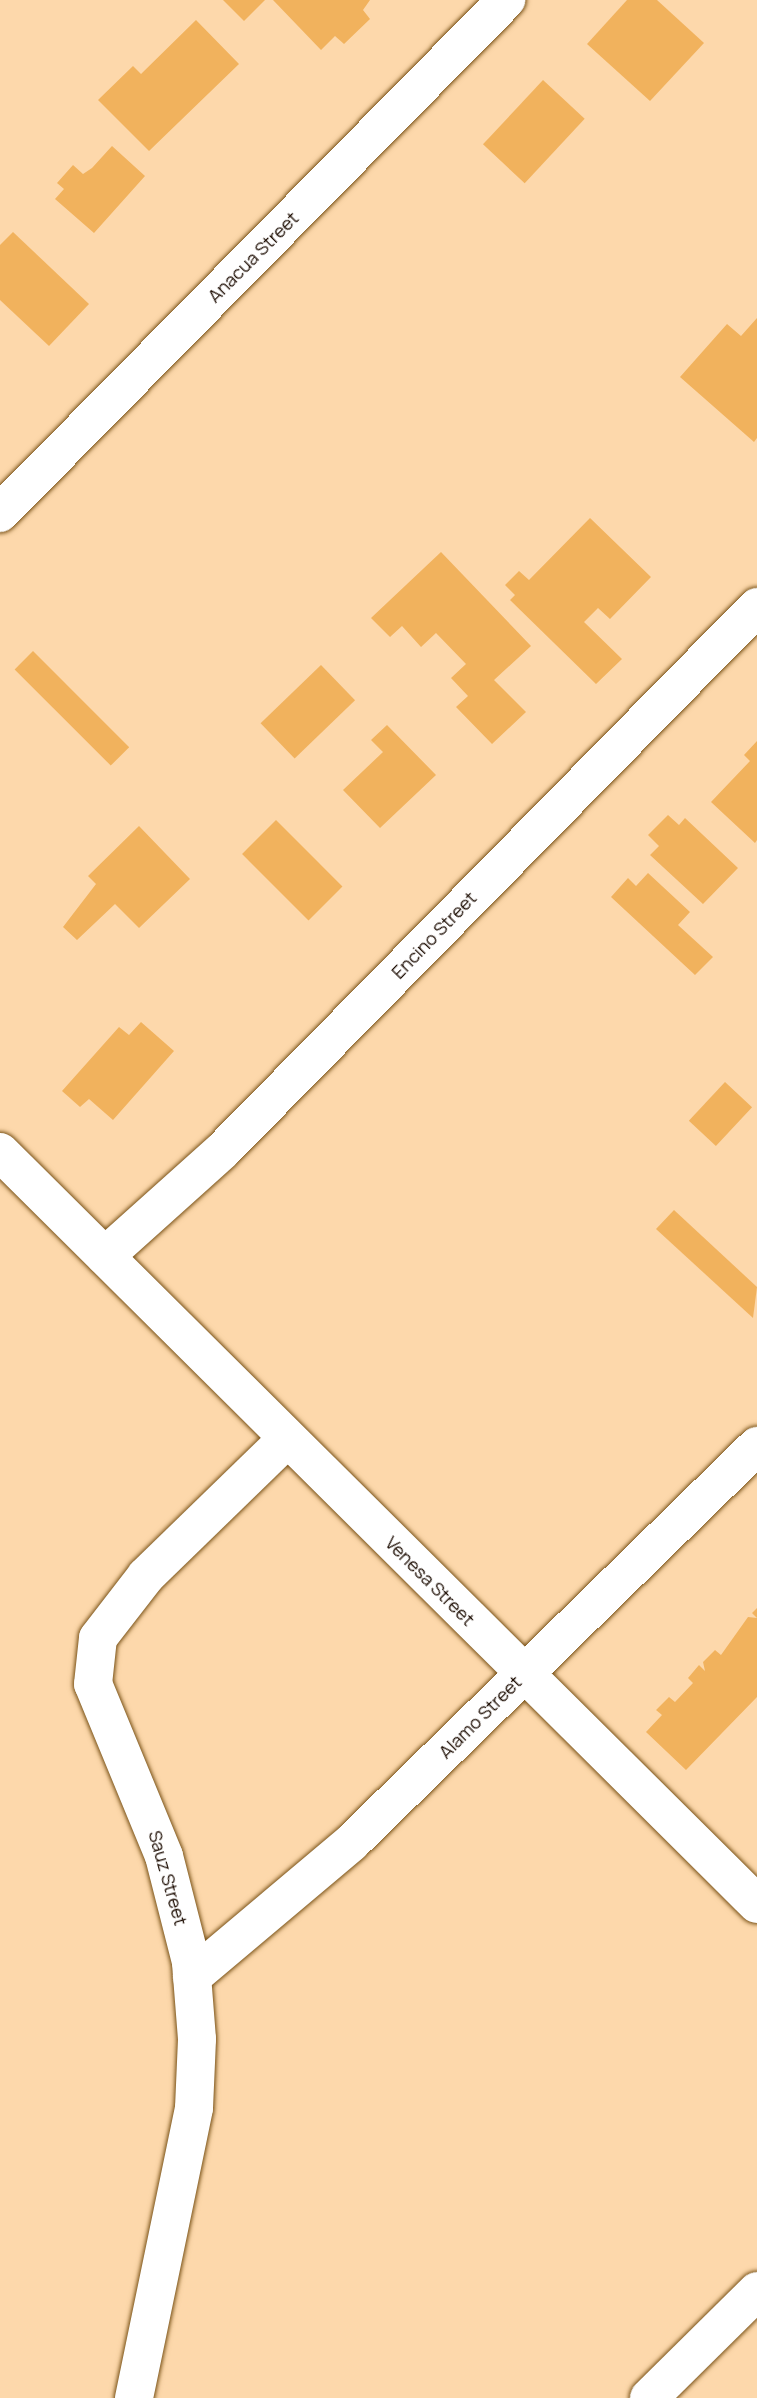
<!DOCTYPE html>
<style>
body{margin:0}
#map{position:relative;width:757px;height:2398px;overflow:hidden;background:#fdd8ab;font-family:Manrope,sans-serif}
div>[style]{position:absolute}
.building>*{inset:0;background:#f1b25d;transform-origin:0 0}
.roads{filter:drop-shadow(0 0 2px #7a5318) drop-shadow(0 0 2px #7a5318)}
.minor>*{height:38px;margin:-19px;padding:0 19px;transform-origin:19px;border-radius:19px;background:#fff}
span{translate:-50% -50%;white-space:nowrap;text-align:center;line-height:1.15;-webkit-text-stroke:5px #fff;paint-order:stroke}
.street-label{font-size:18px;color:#1b0b00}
</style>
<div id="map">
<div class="building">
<i style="clip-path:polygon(223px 0,265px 0,244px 21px)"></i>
<i style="clip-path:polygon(273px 0,370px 0,363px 10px,370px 19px,344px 44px,335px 36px,321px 50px)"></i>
<i style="clip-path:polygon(627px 0,657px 0,704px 43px,650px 101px,587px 44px)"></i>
<i style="clip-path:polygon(196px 20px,239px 64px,149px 151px,98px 100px,133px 66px,141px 74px)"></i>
<i style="left:543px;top:80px;width:57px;height:88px;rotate:43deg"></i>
<i style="clip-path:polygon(112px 146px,145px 176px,94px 233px,55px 199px,64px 189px,57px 183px,73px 165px,83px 174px,92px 168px)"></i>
<i style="clip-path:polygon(13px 232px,89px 304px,49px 346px,0 300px,0 245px)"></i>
<i style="clip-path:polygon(757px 318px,757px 438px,754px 442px,680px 377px,727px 324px,741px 336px)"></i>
<i style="clip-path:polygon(590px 518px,651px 577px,610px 619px,598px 608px,584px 622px,622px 659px,596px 684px,510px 600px,515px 595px,505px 585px,519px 571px,529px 580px)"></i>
<i style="clip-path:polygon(441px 552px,531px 646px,494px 680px,526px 712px,492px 744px,456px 707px,468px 696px,451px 678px,466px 664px,436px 633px,421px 647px,402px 626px,390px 637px,371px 618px)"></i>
<i style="left:33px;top:651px;width:136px;height:26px;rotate:45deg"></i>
<i style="left:321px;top:665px;width:49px;height:84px;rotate:46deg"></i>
<i style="clip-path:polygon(387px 725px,436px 775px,380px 828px,343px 790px,383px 752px,371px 740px)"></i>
<i style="clip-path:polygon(757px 741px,757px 840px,755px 843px,711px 802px,750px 761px,744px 755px)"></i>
<i style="clip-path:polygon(668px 815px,679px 825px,685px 818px,738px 868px,703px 904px,650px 855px,659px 846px,648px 835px)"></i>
<i style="left:276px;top:820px;width:94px;height:48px;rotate:45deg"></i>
<i style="clip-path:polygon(139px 826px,190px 879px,139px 928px,115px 904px,77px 940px,63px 927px,96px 884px,88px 876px)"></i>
<i style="clip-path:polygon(648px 873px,690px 912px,678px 925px,713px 957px,695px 975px,611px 897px,628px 878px,636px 886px)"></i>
<i style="clip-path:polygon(141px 1022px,174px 1051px,113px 1120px,89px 1099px,80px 1107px,62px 1091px,119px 1027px,129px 1035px)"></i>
<i style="left:725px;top:1082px;width:37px;height:53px;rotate:43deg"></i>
<i style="clip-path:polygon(674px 1210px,757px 1287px,753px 1318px,656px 1229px)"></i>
<i style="clip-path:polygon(757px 1608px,757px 1697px,686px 1770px,646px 1732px,662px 1715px,656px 1710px,669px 1697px,675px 1702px,693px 1683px,688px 1678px,699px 1665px,705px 1671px,703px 1662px,715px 1650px,721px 1655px,748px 1617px,757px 1618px,752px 1613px)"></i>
</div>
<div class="roads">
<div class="minor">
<i style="left:0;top:513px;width:721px;rotate:-45.39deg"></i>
<i style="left:0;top:1152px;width:1067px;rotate:44.81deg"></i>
<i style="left:105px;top:1256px;width:157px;rotate:-41.9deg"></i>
<i style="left:222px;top:1151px;width:763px;rotate:-45.48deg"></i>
<i style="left:192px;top:1977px;width:208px;rotate:-40.1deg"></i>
<i style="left:351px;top:1843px;width:568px;rotate:-44.36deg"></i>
<i style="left:134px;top:2398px;width:296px;rotate:-78.3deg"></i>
<i style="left:194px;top:2108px;width:69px;rotate:-87.5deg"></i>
<i style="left:197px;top:2039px;width:77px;rotate:-94.5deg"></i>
<i style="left:191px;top:1962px;width:109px;rotate:-104.3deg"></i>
<i style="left:164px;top:1856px;width:186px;rotate:-112.4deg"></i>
<i style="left:93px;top:1684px;width:46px;rotate:-83.8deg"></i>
<i style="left:98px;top:1638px;width:78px;rotate:-52.3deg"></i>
<i style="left:146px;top:1576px;width:197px;rotate:-44.2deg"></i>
<i style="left:649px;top:2398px;width:152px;rotate:-44.7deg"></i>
</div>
</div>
<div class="street-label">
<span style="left:253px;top:257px;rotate:-45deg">Anacua Street</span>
<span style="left:434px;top:935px;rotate:-46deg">Encino Street</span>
<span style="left:430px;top:1581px;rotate:45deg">Venesa Street</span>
<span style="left:480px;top:1717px;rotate:-45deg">Alamo Street</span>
<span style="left:168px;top:1878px;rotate:74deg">Sauz Street</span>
</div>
</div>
